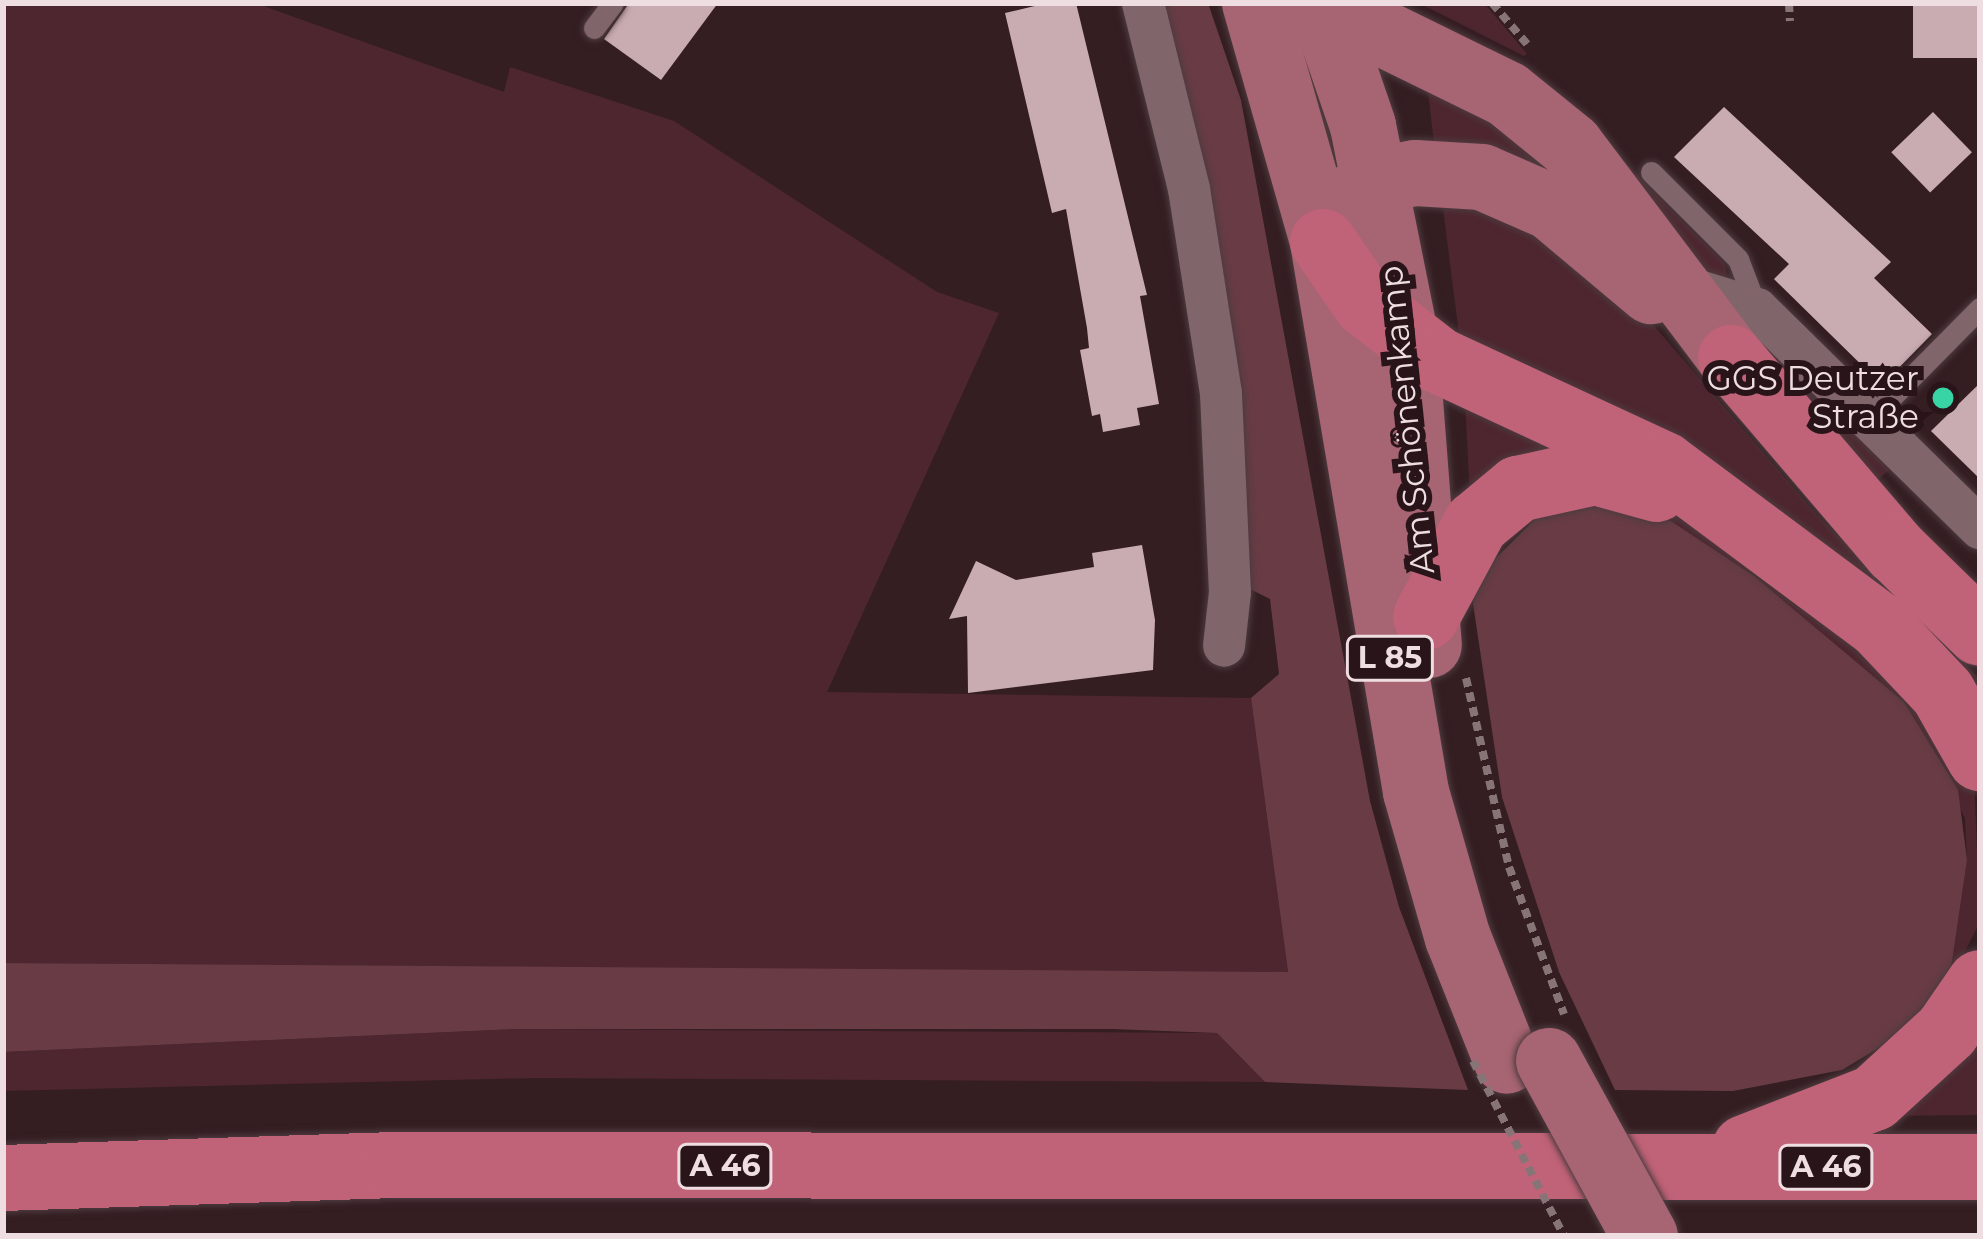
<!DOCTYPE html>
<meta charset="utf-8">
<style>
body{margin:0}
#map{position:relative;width:1983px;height:1239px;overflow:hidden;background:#341e22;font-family:Montserrat,sans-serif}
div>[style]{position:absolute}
.green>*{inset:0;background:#4e262f}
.forest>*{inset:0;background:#693c45}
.building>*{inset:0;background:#c9acb1;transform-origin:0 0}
.path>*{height:8px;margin-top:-4px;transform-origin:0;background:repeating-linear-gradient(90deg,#877477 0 9px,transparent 0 15px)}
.roads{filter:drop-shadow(0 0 3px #4d3b3f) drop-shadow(0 0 3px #4d3b3f)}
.lane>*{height:21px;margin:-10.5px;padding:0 10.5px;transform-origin:10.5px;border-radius:10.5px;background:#80656a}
.street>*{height:42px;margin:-21px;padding:0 21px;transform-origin:21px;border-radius:21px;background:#80656a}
.primary>*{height:66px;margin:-33px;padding:0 33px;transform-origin:33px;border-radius:33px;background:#a76472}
.highway>*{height:66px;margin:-33px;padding:0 33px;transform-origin:33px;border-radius:33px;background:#c16378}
.path-bridge>*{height:8px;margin-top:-4px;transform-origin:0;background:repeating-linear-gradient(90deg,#877477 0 9px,transparent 0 15px)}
.bridges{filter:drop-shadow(0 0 3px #4d3b3f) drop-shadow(0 0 3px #4d3b3f)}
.primary-bridge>*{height:66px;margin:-33px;padding:0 33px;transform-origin:33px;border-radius:33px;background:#a76472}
.dots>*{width:33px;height:33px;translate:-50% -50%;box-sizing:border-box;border:6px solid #291519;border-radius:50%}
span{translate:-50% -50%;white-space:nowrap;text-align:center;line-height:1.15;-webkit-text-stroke:12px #291519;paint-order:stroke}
.shield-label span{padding:3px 9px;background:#291519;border:3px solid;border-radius:9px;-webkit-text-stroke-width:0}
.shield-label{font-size:30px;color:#eedee1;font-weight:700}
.poi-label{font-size:33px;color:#eedee1}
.right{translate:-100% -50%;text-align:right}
.street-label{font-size:33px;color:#eedee1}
.frame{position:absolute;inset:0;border:6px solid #eedee1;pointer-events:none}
</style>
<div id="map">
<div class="green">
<i style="clip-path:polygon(3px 3px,255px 3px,504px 92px,510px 67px,674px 121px,937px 292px,999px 313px,827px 692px,1251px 698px,1288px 973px,3px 963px)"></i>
<i style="clip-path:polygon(1419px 3px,1484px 3px,1527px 54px,1524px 56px)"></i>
<i style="clip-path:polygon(1423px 25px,1580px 117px,1725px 264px,1728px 280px,1713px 277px)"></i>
<i style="clip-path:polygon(1426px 75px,1565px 173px,1435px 151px)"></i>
<i style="clip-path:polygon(1441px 193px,1505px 210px,1625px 292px,1817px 515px,1980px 679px,1980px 715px,1461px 350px)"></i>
<i style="clip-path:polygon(1737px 313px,1751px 321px,1890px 469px,1875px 482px)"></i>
<i style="clip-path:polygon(1465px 400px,1561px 445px,1470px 498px)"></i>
<i style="clip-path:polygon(1676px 509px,1866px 643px,1974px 776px,1980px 922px,1949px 982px,1967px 860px,1965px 818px,1904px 702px,1754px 577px,1671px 521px)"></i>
<i style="clip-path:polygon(1980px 1017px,1980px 1115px,1873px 1116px)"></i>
<i style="clip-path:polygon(513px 1029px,1217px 1033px,1265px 1082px,534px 1078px,3px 1091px,3px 1052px)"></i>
</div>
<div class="forest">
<i style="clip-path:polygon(1164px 3px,1208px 3px,1241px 100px,1370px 801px,1399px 907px,1468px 1090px,1265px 1082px,1217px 1033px,1113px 1029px,513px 1029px,3px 1052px,3px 963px,1288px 972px,1251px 698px,1279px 674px,1270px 599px,1250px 589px)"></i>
<i style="clip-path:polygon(1603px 504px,1671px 521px,1754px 576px,1904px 702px,1958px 790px,1967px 860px,1949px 982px,1895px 1038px,1842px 1070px,1733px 1091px,1615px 1090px,1559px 972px,1502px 797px,1472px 597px,1479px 575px,1535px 519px)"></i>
</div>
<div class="building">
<i style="clip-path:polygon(718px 3px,661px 80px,604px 39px,629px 3px)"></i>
<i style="clip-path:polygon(1047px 3px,1076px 3px,1147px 295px,1140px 296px,1159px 404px,1137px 408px,1140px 425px,1103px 432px,1100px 414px,1092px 416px,1080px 350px,1089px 348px,1087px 328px,1066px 209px,1052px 213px,1005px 13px)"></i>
<i style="left:1913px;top:3px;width:67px;height:55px"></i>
<i style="clip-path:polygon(1724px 107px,1891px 262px,1874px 278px,1932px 334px,1882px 385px,1774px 279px,1789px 264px,1674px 157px)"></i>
<i style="left:1933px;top:112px;width:56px;height:58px;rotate:46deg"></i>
<i style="clip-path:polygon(1980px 383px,1980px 479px,1931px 431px)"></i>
<i style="clip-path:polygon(1142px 545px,1155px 620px,1153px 670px,968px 693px,967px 616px,949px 619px,976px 561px,1016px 580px,1094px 567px,1092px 553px)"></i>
</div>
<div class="path">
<i style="left:1492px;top:3px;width:54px;rotate:49.5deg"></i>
<i style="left:1789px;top:3px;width:18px;rotate:87deg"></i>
<i style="left:1466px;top:678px;width:194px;rotate:77.2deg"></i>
<i style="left:1509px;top:867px;width:157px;rotate:69.5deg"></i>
</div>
<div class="roads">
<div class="lane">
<i style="left:594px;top:28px;width:31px;rotate:-53deg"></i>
<i style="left:1651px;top:172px;width:123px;rotate:45deg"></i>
<i style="left:1738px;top:259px;width:50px;rotate:69deg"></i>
<i style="left:1869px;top:420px;width:158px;rotate:-45.3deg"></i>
</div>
<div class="street">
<i style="left:1143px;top:3px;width:192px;rotate:76.1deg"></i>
<i style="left:1189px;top:189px;width:207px;rotate:81.1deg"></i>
<i style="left:1221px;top:394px;width:198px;rotate:87.4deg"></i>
<i style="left:1230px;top:592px;width:54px;rotate:96.3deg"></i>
<i style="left:1673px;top:283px;width:88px;rotate:17.2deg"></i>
<i style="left:1757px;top:309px;width:313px;rotate:44.5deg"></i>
</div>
<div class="primary">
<i style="left:1255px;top:3px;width:248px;rotate:74.1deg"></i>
<i style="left:1323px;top:242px;width:558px;rotate:80.4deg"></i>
<i style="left:1416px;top:792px;width:152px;rotate:74deg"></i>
<i style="left:1458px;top:938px;width:132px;rotate:68.3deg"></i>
<i style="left:1321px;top:3px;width:130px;rotate:71.1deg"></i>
<i style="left:1363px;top:126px;width:213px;rotate:78.6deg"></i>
<i style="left:1405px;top:335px;width:311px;rotate:85.6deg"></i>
<i style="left:1321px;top:3px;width:207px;rotate:26.1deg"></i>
<i style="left:1507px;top:94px;width:82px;rotate:39.1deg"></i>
<i style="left:1571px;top:146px;width:266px;rotate:53deg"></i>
<i style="left:1339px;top:206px;width:45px;rotate:-35.1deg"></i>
<i style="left:1376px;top:180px;width:40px;rotate:-10deg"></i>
<i style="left:1415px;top:173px;width:67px;rotate:3.4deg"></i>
<i style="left:1482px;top:177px;width:75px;rotate:23.5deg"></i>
<i style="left:1551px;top:207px;width:131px;rotate:40deg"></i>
</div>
<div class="highway">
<i style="left:1323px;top:242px;width:75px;rotate:55.3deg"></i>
<i style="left:1366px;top:304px;width:91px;rotate:37.9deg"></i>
<i style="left:1438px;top:360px;width:249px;rotate:24.9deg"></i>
<i style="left:1664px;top:465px;width:268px;rotate:36.7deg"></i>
<i style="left:1879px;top:625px;width:93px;rotate:46.7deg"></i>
<i style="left:1943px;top:693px;width:75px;rotate:60.4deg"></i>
<i style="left:1731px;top:358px;width:254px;rotate:49.5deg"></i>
<i style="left:1896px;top:551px;width:117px;rotate:44.3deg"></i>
<i style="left:1426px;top:617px;width:106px;rotate:-61.7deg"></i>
<i style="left:1476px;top:524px;width:55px;rotate:-39.8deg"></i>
<i style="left:1518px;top:489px;width:79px;rotate:-12.4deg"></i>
<i style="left:1595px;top:472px;width:64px;rotate:15.3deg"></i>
<i style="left:1745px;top:1148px;width:138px;rotate:-21.2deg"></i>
<i style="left:1874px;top:1098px;width:99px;rotate:-42.5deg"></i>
<i style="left:1947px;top:1031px;width:58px;rotate:-55.5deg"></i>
<i style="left:3px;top:1178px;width:394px;rotate:-1.9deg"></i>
<i style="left:397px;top:1165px;width:1583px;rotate:0.07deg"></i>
</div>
</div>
<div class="path-bridge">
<i style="left:1473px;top:1061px;width:197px;rotate:62.5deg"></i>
</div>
<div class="bridges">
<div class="primary-bridge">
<i style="left:1549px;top:1061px;width:200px;rotate:61.3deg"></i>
</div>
</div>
<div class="dots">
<i style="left:1943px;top:398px;background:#38d4a6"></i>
</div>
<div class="shield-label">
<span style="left:1390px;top:658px">L 85</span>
<span style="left:725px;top:1166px">A 46</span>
<span style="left:1826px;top:1167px">A 46</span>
</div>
<div class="poi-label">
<span class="right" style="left:1919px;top:398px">GGS Deutzer<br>Straße</span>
</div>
<div class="street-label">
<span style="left:1407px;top:420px;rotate:-96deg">Am Schönenkamp</span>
</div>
<div class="frame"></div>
</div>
